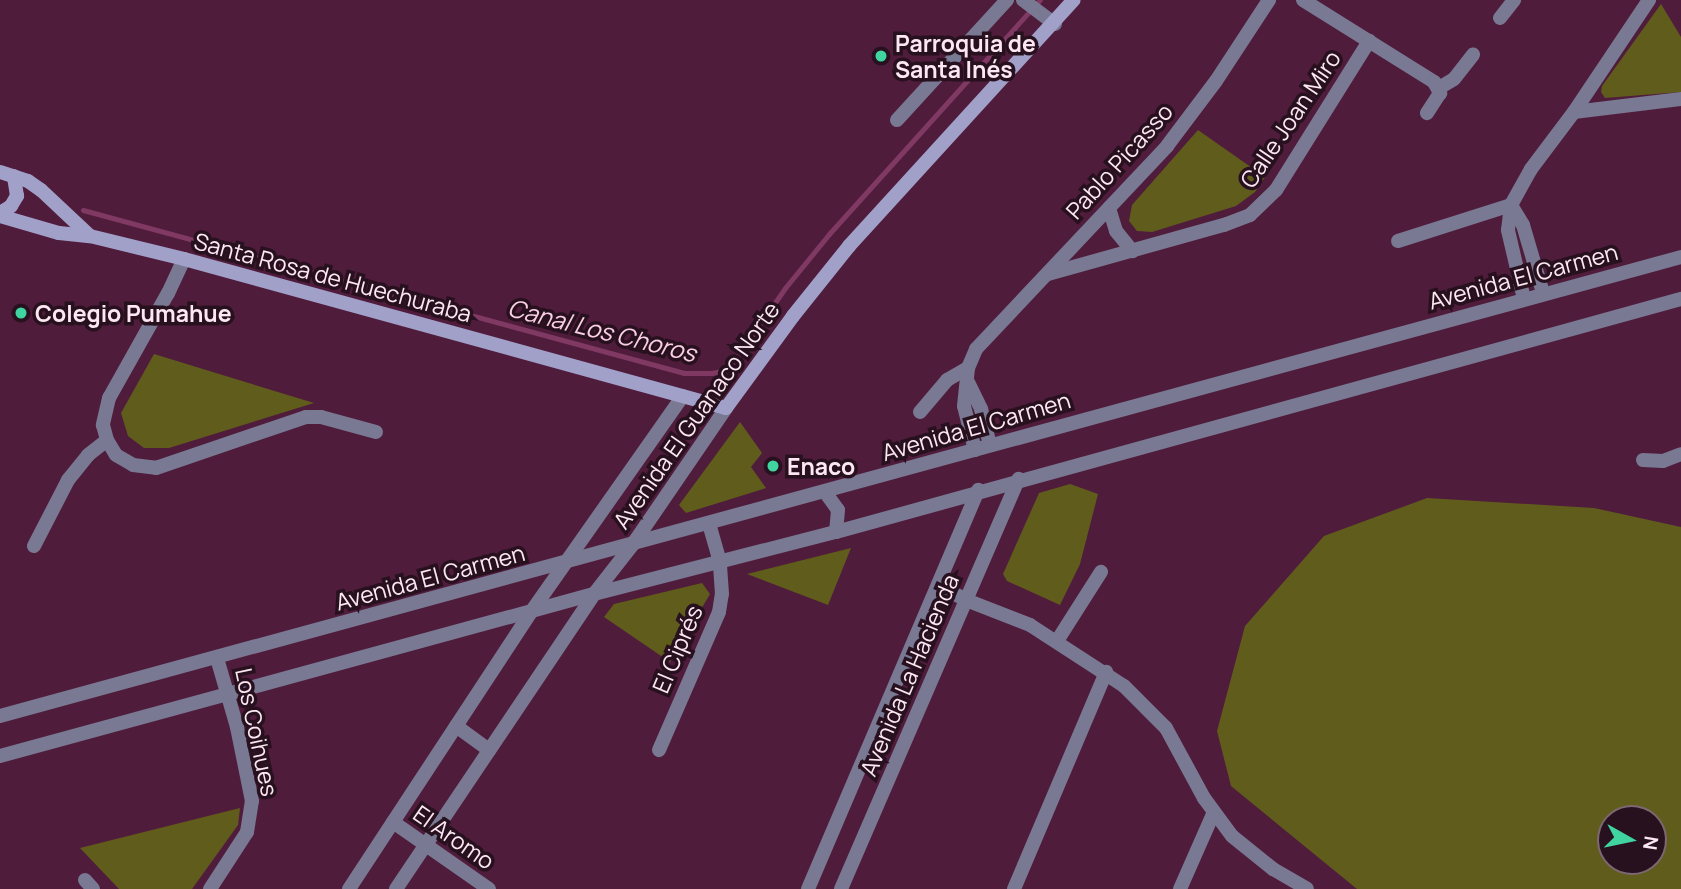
<!DOCTYPE html>
<meta charset="utf-8">
<style>
body{margin:0}
#map{position:relative;width:1681px;height:889px;overflow:hidden;background:#501c3c;font-family:Manrope,sans-serif}
div>[style]{position:absolute}
.green>*{inset:0;background:#605c1c}
.stream>*{height:5px;margin:-2.5px;padding:0 2.5px;transform-origin:2.5px;border-radius:2.5px;background:#7f3963}
.street>*{height:14px;margin:-7px;padding:0 7px;transform-origin:7px;border-radius:7px;background:#797993}
.secondary>*{height:14px;margin:-7px;padding:0 7px;transform-origin:7px;border-radius:7px;background:#a0a0c9}
.dots>*{width:19px;height:19px;translate:-50% -50%;box-sizing:border-box;border:4px solid #28111f;border-radius:50%}
span{translate:-50% -50%;white-space:nowrap;text-align:center;line-height:1.15;-webkit-text-stroke:7px #28111f;paint-order:stroke}
.poi-label{font-size:23px;color:#fce7f2;font-weight:700}
.left{translate:0 -50%;text-align:left}
.street-label{font-size:23px;color:#fce7f2}
.water-label{font-size:24px;color:#facfe5;font-style:italic}
.north{position:absolute;left:1597px;top:805px;width:70px;height:70px;box-sizing:border-box;background:#28111f;border:2px solid #7d6773;border-radius:50%;rotate:99deg;font-size:19px;font-weight:700;line-height:28px;text-align:center;color:#fce7f2}
.north::after{content:'';display:block;margin:auto;width:24px;height:32px;background:#40d4a1;clip-path:polygon(50% 0,100% 100%,50% 72%,0 100%)}
</style>
<div id="map">
<div class="green">
<i style="clip-path:polygon(1661px 4px,1681px 37px,1681px 92px,1605px 98px,1601px 92px,1602px 86px)"></i>
<i style="clip-path:polygon(1198px 130px,1265px 177px,1255px 192px,1236px 206px,1152px 232px,1137px 231px,1129px 221px,1132px 205px)"></i>
<i style="clip-path:polygon(154px 354px,314px 403px,169px 448px,144px 448px,128px 436px,121px 413px)"></i>
<i style="clip-path:polygon(740px 422px,762px 453px,751px 467px,766px 488px,686px 513px,679px 505px)"></i>
<i style="clip-path:polygon(1070px 484px,1098px 494px,1080px 564px,1060px 605px,1007px 581px,1003px 574px,1039px 493px)"></i>
<i style="clip-path:polygon(evenodd,1427px 498px,1594px 508px,1681px 527px,1681px 889px,1357px 889px,1231px 786px,1217px 731px,1245px 626px,1324px 536px,1427px 498px,1611px 819px,1653px 819px,1653px 861px,1611px 861px,1611px 819px)"></i>
<i style="clip-path:polygon(851px 548px,828px 605px,747px 574px)"></i>
<i style="clip-path:polygon(702px 583px,710px 594px,670px 662px,604px 617px,614px 604px)"></i>
<i style="clip-path:polygon(240px 808px,238px 825px,192px 889px,119px 889px,80px 848px)"></i>
</div>
<div class="stream">
<i style="left:83px;top:210px;width:623px;rotate:15.17deg"></i>
<i style="left:684px;top:373px;width:28px"></i>
<i style="left:712px;top:373px;width:13px;rotate:-13deg"></i>
<i style="left:725px;top:370px;width:14px;rotate:-45deg"></i>
<i style="left:735px;top:360px;width:88px;rotate:-55.2deg"></i>
<i style="left:785px;top:288px;width:70px;rotate:-50.8deg"></i>
<i style="left:829px;top:234px;width:315px;rotate:-48deg"></i>
</div>
<div class="street">
<i style="left:1023px;top:0;width:40px;rotate:37deg"></i>
<i style="left:1303px;top:0;width:155px;rotate:32deg"></i>
<i style="left:1434px;top:82px;width:13px;rotate:61deg"></i>
<i style="left:1440px;top:93px;width:24px;rotate:123deg"></i>
<i style="left:1500px;top:18px;width:23px;rotate:-52deg"></i>
<i style="left:1439px;top:88px;width:17px;rotate:-31deg"></i>
<i style="left:1454px;top:79px;width:31px;rotate:-52deg"></i>
<i style="left:1574px;top:112px;width:135px;rotate:-56.2deg"></i>
<i style="left:897px;top:120px;width:163px;rotate:-47.5deg"></i>
<i style="left:1511px;top:205px;width:23px;rotate:59deg"></i>
<i style="left:1523px;top:225px;width:71px;rotate:73.6deg"></i>
<i style="left:1109px;top:208px;width:24px;rotate:73deg"></i>
<i style="left:1116px;top:231px;width:26px;rotate:51deg"></i>
<i style="left:1398px;top:241px;width:119px;rotate:-17.7deg"></i>
<i style="left:184px;top:259px;width:38px;rotate:115deg"></i>
<i style="left:168px;top:293px;width:120px;rotate:119.3deg"></i>
<i style="left:109px;top:398px;width:28px;rotate:103deg"></i>
<i style="left:103px;top:425px;width:16px;rotate:75deg"></i>
<i style="left:107px;top:440px;width:17px;rotate:59deg"></i>
<i style="left:116px;top:455px;width:20px;rotate:30deg"></i>
<i style="left:133px;top:465px;width:23px;rotate:7deg"></i>
<i style="left:156px;top:468px;width:158px;rotate:-18.8deg"></i>
<i style="left:306px;top:417px;width:15px"></i>
<i style="left:321px;top:417px;width:57px;rotate:15.3deg"></i>
<i style="left:1048px;top:274px;width:183px;rotate:-15.6deg"></i>
<i style="left:1224px;top:225px;width:28px;rotate:-21deg"></i>
<i style="left:1250px;top:215px;width:36px;rotate:-44deg"></i>
<i style="left:1276px;top:190px;width:176px;rotate:-58deg"></i>
<i style="left:1524px;top:299px;width:71px;rotate:-103.1deg"></i>
<i style="left:1508px;top:230px;width:25px;rotate:-83deg"></i>
<i style="left:1511px;top:205px;width:41px;rotate:-60.9deg"></i>
<i style="left:1531px;top:169px;width:71px;rotate:-53deg"></i>
<i style="left:1574px;top:112px;width:108px;rotate:-6.9deg"></i>
<i style="left:968px;top:382px;width:30px;rotate:64deg"></i>
<i style="left:981px;top:409px;width:37px;rotate:76deg"></i>
<i style="left:920px;top:412px;width:42px;rotate:-49.8deg"></i>
<i style="left:947px;top:380px;width:24px;rotate:-30deg"></i>
<i style="left:975px;top:450px;width:45px;rotate:-104deg"></i>
<i style="left:964px;top:406px;width:38px;rotate:-84deg"></i>
<i style="left:968px;top:368px;width:21px;rotate:-67deg"></i>
<i style="left:976px;top:349px;width:279px;rotate:-46.7deg"></i>
<i style="left:1167px;top:146px;width:81px;rotate:-53deg"></i>
<i style="left:1216px;top:81px;width:97px;rotate:-56.8deg"></i>
<i style="left:1643px;top:460px;width:20px;rotate:3deg"></i>
<i style="left:1663px;top:461px;width:19px;rotate:-21deg"></i>
<i style="left:825px;top:492px;width:22px;rotate:54deg"></i>
<i style="left:838px;top:510px;width:22px;rotate:95deg"></i>
<i style="left:34px;top:546px;width:74px;rotate:-62.7deg"></i>
<i style="left:68px;top:480px;width:32px;rotate:-51deg"></i>
<i style="left:88px;top:455px;width:24px;rotate:-38deg"></i>
<i style="left:938px;top:585px;width:32px;rotate:28deg"></i>
<i style="left:966px;top:600px;width:69px;rotate:21.3deg"></i>
<i style="left:1030px;top:625px;width:112px;rotate:33deg"></i>
<i style="left:1124px;top:686px;width:59px;rotate:45deg"></i>
<i style="left:1166px;top:728px;width:80px;rotate:61.5deg"></i>
<i style="left:1204px;top:798px;width:47px;rotate:53.6deg"></i>
<i style="left:1232px;top:836px;width:53px;rotate:38.8deg"></i>
<i style="left:1273px;top:869px;width:39px;rotate:30deg"></i>
<i style="left:1057px;top:641px;width:82px;rotate:-57.5deg"></i>
<i style="left:0;top:716px;width:1743px;rotate:-15.27deg"></i>
<i style="left:456px;top:726px;width:41px;rotate:36deg"></i>
<i style="left:659px;top:750px;width:150px;rotate:-66.5deg"></i>
<i style="left:719px;top:612px;width:18px;rotate:-81deg"></i>
<i style="left:722px;top:594px;width:32px;rotate:-94deg"></i>
<i style="left:720px;top:562px;width:40px;rotate:-106deg"></i>
<i style="left:0;top:756px;width:616px;rotate:-15.26deg"></i>
<i style="left:594px;top:594px;width:250px;rotate:-14.4deg"></i>
<i style="left:836px;top:532px;width:877px;rotate:-15.42deg"></i>
<i style="left:393px;top:822px;width:117px;rotate:34.9deg"></i>
<i style="left:85px;top:880px;width:12px;rotate:48deg"></i>
<i style="left:210px;top:889px;width:68px;rotate:-57deg"></i>
<i style="left:247px;top:832px;width:31px;rotate:-81deg"></i>
<i style="left:252px;top:801px;width:76px;rotate:-101.5deg"></i>
<i style="left:237px;top:727px;width:72px;rotate:-106.2deg"></i>
<i style="left:349px;top:889px;width:331px;rotate:-56.7deg"></i>
<i style="left:531px;top:612px;width:264px;rotate:-54.9deg"></i>
<i style="left:396px;top:889px;width:355px;rotate:-56.1deg"></i>
<i style="left:594px;top:594px;width:63px;rotate:-52deg"></i>
<i style="left:633px;top:544px;width:165px;rotate:-55.6deg"></i>
<i style="left:808px;top:889px;width:434px;rotate:-66.9deg"></i>
<i style="left:841px;top:889px;width:447px;rotate:-66.6deg"></i>
<i style="left:1014px;top:889px;width:236px;rotate:-67deg"></i>
<i style="left:1180px;top:889px;width:84px;rotate:-66.2deg"></i>
</div>
<div class="secondary">
<i style="left:0;top:172px;width:29px;rotate:18deg"></i>
<i style="left:28px;top:181px;width:16px;rotate:35deg"></i>
<i style="left:41px;top:190px;width:67px;rotate:43.2deg"></i>
<i style="left:0;top:213px;width:13px;rotate:-32deg"></i>
<i style="left:11px;top:206px;width:12px;rotate:-59deg"></i>
<i style="left:17px;top:196px;width:20px;rotate:-99deg"></i>
<i style="left:0;top:216px;width:61px;rotate:16.1deg"></i>
<i style="left:59px;top:233px;width:31px;rotate:6deg"></i>
<i style="left:90px;top:236px;width:97px;rotate:13.7deg"></i>
<i style="left:184px;top:259px;width:562px;rotate:15.37deg"></i>
<i style="left:726px;top:408px;width:114px;rotate:-53.9deg"></i>
<i style="left:793px;top:316px;width:90px;rotate:-51.3deg"></i>
<i style="left:849px;top:246px;width:333px;rotate:-47.6deg"></i>
</div>
<div class="dots">
<i style="left:881px;top:56px;background:#40d4a1"></i>
<i style="left:21px;top:313px;background:#40d4a1"></i>
<i style="left:773px;top:466px;background:#40d4a1"></i>
</div>
<div class="poi-label">
<span class="left" style="left:895px;top:56px">Parroquia de<br>Santa Inés</span>
<span class="left" style="left:35px;top:313px">Colegio Pumahue</span>
<span class="left" style="left:787px;top:466px">Enaco</span>
</div>
<div class="street-label">
<span style="left:1290px;top:119px;rotate:-56deg">Calle Joan Miro</span>
<span style="left:1119px;top:161px;rotate:-48deg">Pablo Picasso</span>
<span style="left:1523px;top:276px;rotate:-15deg">Avenida El Carmen</span>
<span style="left:333px;top:277px;rotate:15deg">Santa Rosa de Huechuraba</span>
<span style="left:696px;top:415px;rotate:-55deg">Avenida El Guanaco Norte</span>
<span style="left:976px;top:426px;rotate:-16deg">Avenida El Carmen</span>
<span style="left:430px;top:577px;rotate:-15deg">Avenida El Carmen</span>
<span style="left:677px;top:649px;rotate:-67deg">El Ciprés</span>
<span style="left:909px;top:675px;rotate:-67deg">Avenida La Hacienda</span>
<span style="left:257px;top:732px;rotate:78deg">Los Coihues</span>
<span style="left:454px;top:837px;rotate:35deg">El Aromo</span>
</div>
<div class="water-label">
<span style="left:602px;top:330px;rotate:14deg">Canal Los Choros</span>
</div>
<div class="north">N</div>
</div>
